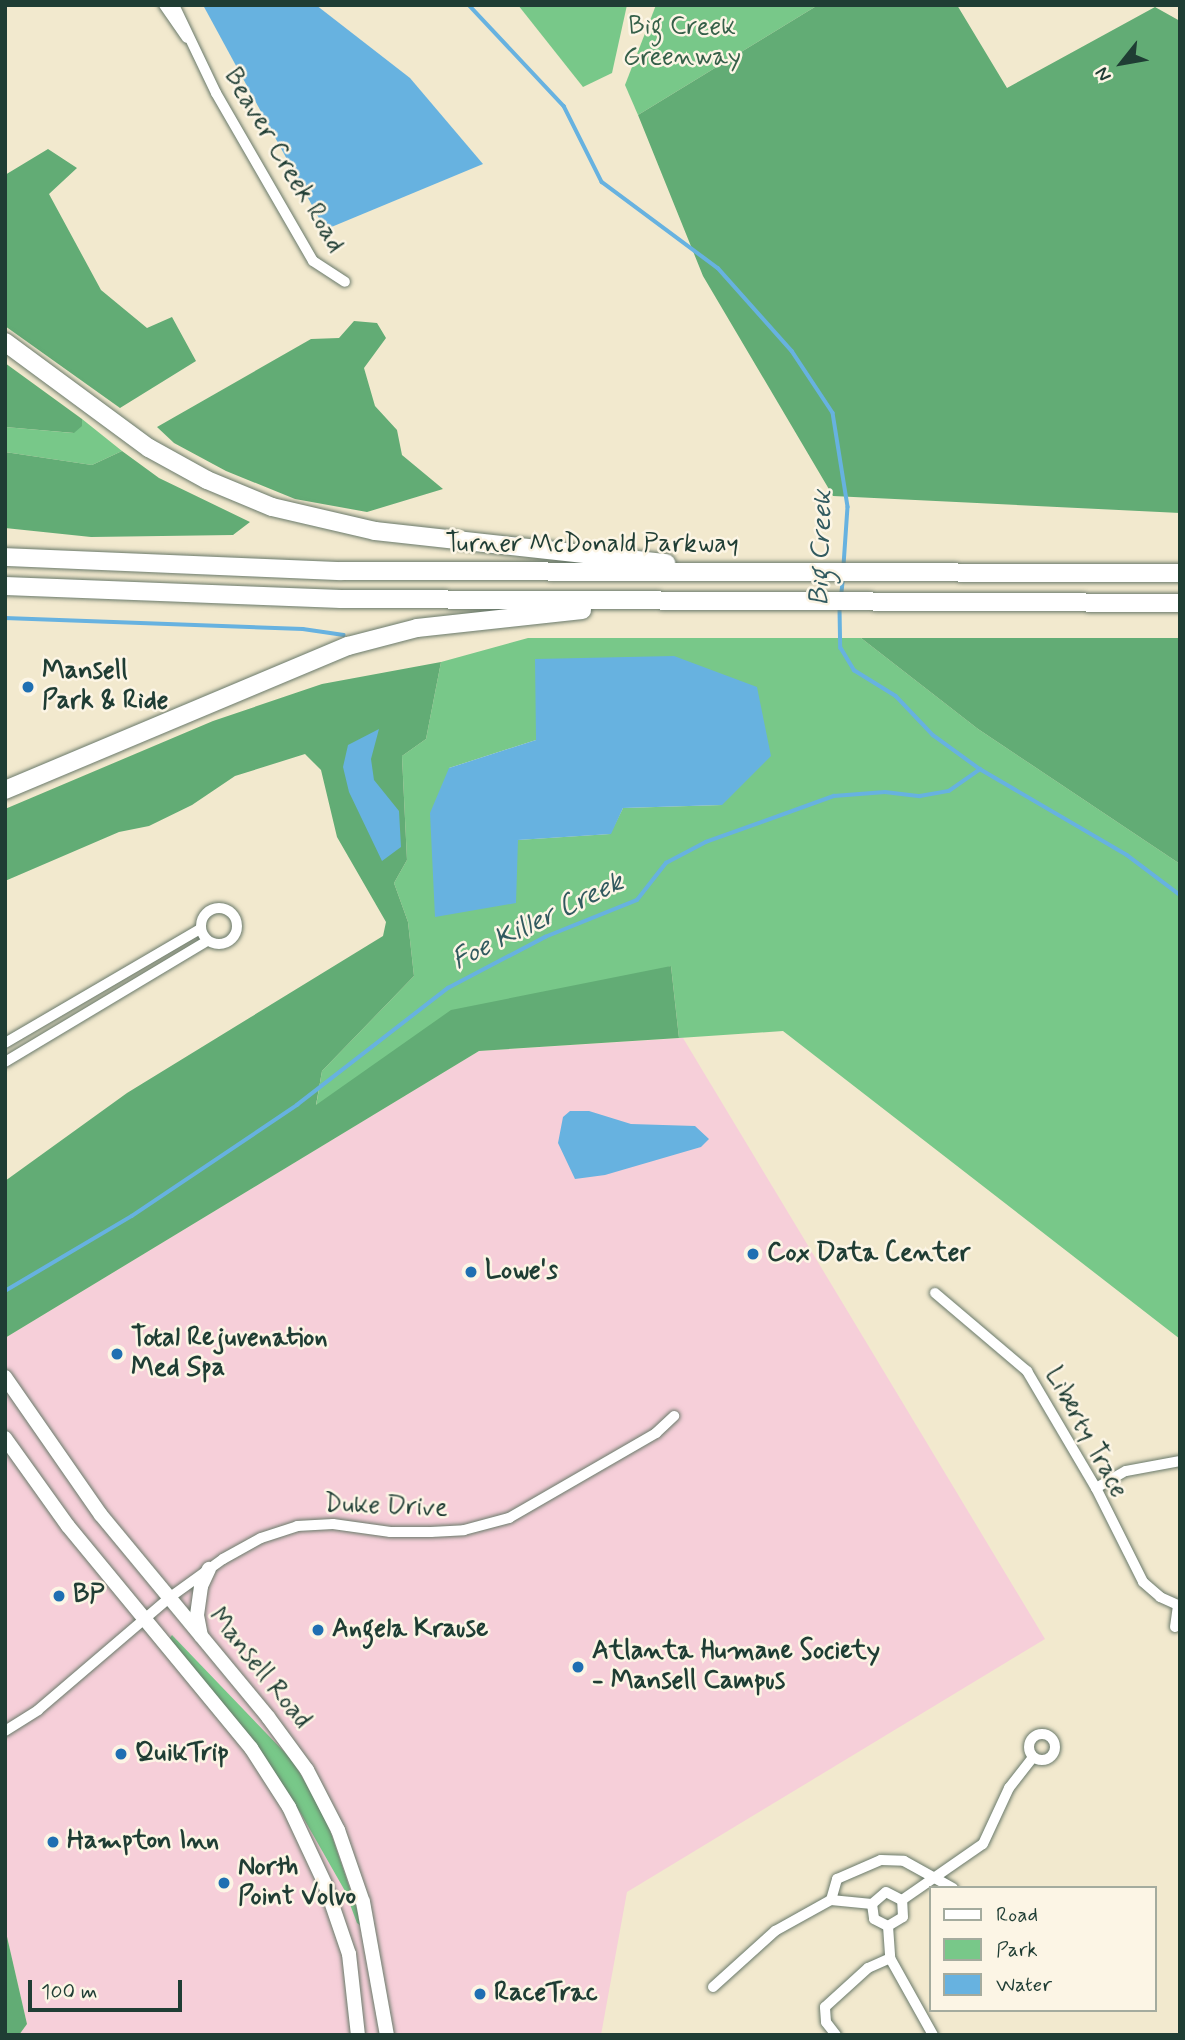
<!DOCTYPE html>
<style>
body{margin:0}
#map{position:relative;width:1185px;height:2040px;overflow:hidden;background:#f2e9ce;font-family:Mynerve,sans-serif}
div>[style]{position:absolute}
.built>*{inset:0;background:#f6cfd9}
.green>*{inset:0;background:#78c889}
.forest>*{inset:0;background:#62ac75}
.water>*{inset:0;background:#67b2e0}
.stream>*{height:3.5px;margin:-1.75px;padding:0 1.75px;transform-origin:1.75px;border-radius:1.75px;background:#67b2e0}
.roads{filter:drop-shadow(0 0 2px #69796a) drop-shadow(0 0 2px #69796a)}
.street>*{height:10px;margin:-5px;padding:0 5px;transform-origin:5px;border-radius:5px;background:#fff}
.street>.ring{margin:-5px;padding:0;box-sizing:content-box;background:none;border:10px solid #fff;border-radius:50%}
.secondary>*{height:14px;margin:-7px;padding:0 7px;transform-origin:7px;border-radius:7px;background:#fff}
.highway>*{height:18px;margin:-9px;padding:0 9px;transform-origin:9px;border-radius:9px;background:#fff}
.dots>*{width:19px;height:19px;translate:-50% -50%;box-sizing:border-box;border:4px solid #fcf5e5;border-radius:50%}
span{translate:-50% -50%;white-space:nowrap;text-align:center;line-height:1.15;-webkit-text-stroke:5px #fcf5e5;paint-order:stroke}
.park-label{font-size:26px;color:#356049}
.street-label{font-size:26px;color:#1f3d34}
.poi-label{font-size:26px;color:#1f3d34;font-weight:700}
.left{translate:0 -50%;text-align:left}
.water-label{font-size:28px;color:#315a5f;font-style:italic}
.frame{position:absolute;inset:0;border:7px solid #1f3d34;pointer-events:none}
.legend{position:absolute;left:929px;top:1886px;width:228px;height:126px;box-sizing:border-box;background:#fcf5e5;border:2px solid #a4ab9e;margin:0;padding:9px 12px;list-style:none;font-size:21px;color:#1f3d34}
.legend li{display:flex;align-items:center;gap:14px;height:35px}
.legend b{width:35px;border:2px solid #a4ab9e}
.north{position:absolute;left:1087px;top:28px;width:70px;height:70px;-webkit-text-stroke:5px #fcf5e5;paint-order:stroke;rotate:239deg;font-size:19px;font-weight:700;line-height:28px;text-align:center;color:#1f3d34}
.north::after{content:'';display:block;margin:auto;width:24px;height:32px;background:#1f3d34;clip-path:polygon(50% 0,100% 100%,50% 72%,0 100%)}
.scale{position:absolute;left:28px;top:1980px;width:154px;height:32px;box-sizing:border-box;border:4px solid #1f3d34;border-top:0;padding-left:9px;font-size:21px;line-height:24px;white-space:nowrap;color:#1f3d34;-webkit-text-stroke:5px #fcf5e5;paint-order:stroke}
</style>
<div id="map">
<div class="built">
<i style="clip-path:polygon(683px 1038px,1045px 1639px,627px 1892px,601px 2035px,19px 2035px,27px 2024px,5px 1928px,5px 1338px,479px 1051px)"></i>
</div>
<div class="green">
<i style="clip-path:polygon(518px 5px,627px 5px,612px 73px,583px 87px)"></i>
<i style="clip-path:polygon(656px 5px,818px 5px,638px 115px,625px 85px)"></i>
<i style="clip-path:polygon(82px 419px,122px 451px,92px 465px,5px 452px,5px 427px,73px 433px)"></i>
<i style="clip-path:polygon(evenodd,528px 638px,861px 638px,978px 729px,1180px 864px,1180px 1339px,783px 1031px,679px 1038px,671px 966px,316px 1106px,322px 1071px,414px 976px,408px 922px,394px 883px,407px 860px,402px 756px,426px 739px,441px 662px,528px 638px,536px 740px,722px 805px,623px 808px,610px 834px,517px 840px,449px 768px,536px 740px)"></i>
<i style="clip-path:polygon(172px 1635px,292px 1760px,325px 1816px,363px 1927px,357px 1923px,345px 1891px,300px 1812px,169px 1639px)"></i>
</div>
<div class="forest">
<i style="clip-path:polygon(818px 5px,957px 5px,1007px 88px,1155px 7px,1180px 21px,1180px 513px,833px 496px,703px 276px,638px 115px)"></i>
<i style="clip-path:polygon(48px 149px,77px 168px,49px 194px,101px 290px,147px 328px,172px 317px,196px 361px,120px 408px,5px 326px,5px 175px)"></i>
<i style="clip-path:polygon(354px 321px,377px 323px,386px 338px,364px 368px,375px 406px,397px 430px,402px 455px,443px 489px,367px 512px,295px 499px,226px 471px,174px 443px,157px 427px,311px 339px,339px 338px)"></i>
<i style="clip-path:polygon(5px 363px,82px 419px,82px 426px,74px 433px,5px 427px)"></i>
<i style="clip-path:polygon(122px 451px,159px 478px,250px 522px,233px 535px,91px 537px,5px 528px,5px 452px,92px 465px)"></i>
<i style="clip-path:polygon(861px 638px,1180px 638px,1180px 864px,978px 729px)"></i>
<i style="clip-path:polygon(441px 662px,426px 739px,402px 756px,407px 860px,394px 883px,408px 922px,414px 976px,322px 1071px,316px 1105px,451px 1010px,671px 966px,679px 1038px,479px 1051px,5px 1338px,5px 1181px,127px 1093px,383px 936px,386px 922px,337px 837px,321px 770px,305px 754px,235px 776px,192px 805px,149px 826px,119px 832px,5px 881px,5px 809px,213px 721px,322px 684px)"></i>
<i style="clip-path:polygon(5px 1928px,27px 2024px,19px 2035px,5px 2035px)"></i>
</div>
<div class="water">
<i style="clip-path:polygon(203px 5px,316px 5px,410px 78px,483px 164px,329px 228px,320px 220px)"></i>
<i style="clip-path:polygon(674px 656px,757px 687px,771px 756px,722px 805px,623px 808px,611px 834px,518px 840px,516px 903px,435px 917px,430px 813px,449px 768px,536px 740px,535px 659px)"></i>
<i style="clip-path:polygon(379px 729px,371px 759px,374px 780px,399px 811px,401px 847px,382px 861px,349px 792px,343px 767px,348px 745px)"></i>
<i style="clip-path:polygon(570px 1111px,589px 1111px,631px 1124px,695px 1126px,709px 1139px,701px 1147px,605px 1175px,575px 1179px,558px 1143px,563px 1117px)"></i>
</div>
<div class="stream">
<i style="left:469px;top:5px;width:139px;rotate:46.8deg"></i>
<i style="left:564px;top:106px;width:85px;rotate:63.4deg"></i>
<i style="left:602px;top:182px;width:144px;rotate:36.6deg"></i>
<i style="left:718px;top:268px;width:111px;rotate:48.3deg"></i>
<i style="left:792px;top:351px;width:74px;rotate:56.5deg"></i>
<i style="left:833px;top:413px;width:95px;rotate:80.9deg"></i>
<i style="left:848px;top:507px;width:59px;rotate:93.9deg"></i>
<i style="left:841px;top:597px;width:20px;rotate:-84deg"></i>
<i style="left:840px;top:609px;width:39px;rotate:89deg"></i>
<i style="left:841px;top:648px;width:26px;rotate:59deg"></i>
<i style="left:854px;top:670px;width:49px;rotate:31.8deg"></i>
<i style="left:896px;top:696px;width:54px;rotate:46.5deg"></i>
<i style="left:933px;top:735px;width:58px;rotate:35.9deg"></i>
<i style="left:980px;top:769px;width:170px;rotate:30.3deg"></i>
<i style="left:1127px;top:855px;width:66px;rotate:37deg"></i>
<i style="left:5px;top:618px;width:298px;rotate:2.1deg"></i>
<i style="left:303px;top:629px;width:41px;rotate:8.3deg"></i>
<i style="left:5px;top:1291px;width:147px;rotate:-30.6deg"></i>
<i style="left:132px;top:1216px;width:199px;rotate:-33.9deg"></i>
<i style="left:297px;top:1105px;width:191px;rotate:-37.8deg"></i>
<i style="left:448px;top:988px;width:110px;rotate:-27.7deg"></i>
<i style="left:545px;top:937px;width:99px;rotate:-21.9deg"></i>
<i style="left:637px;top:900px;width:47px;rotate:-51.9deg"></i>
<i style="left:666px;top:863px;width:45px;rotate:-27.7deg"></i>
<i style="left:706px;top:842px;width:136px;rotate:-19.8deg"></i>
<i style="left:834px;top:796px;width:51px;rotate:-4.5deg"></i>
<i style="left:885px;top:792px;width:35px;rotate:7deg"></i>
<i style="left:920px;top:796px;width:29px;rotate:-10deg"></i>
<i style="left:949px;top:791px;width:38px;rotate:-35deg"></i>
</div>
<div class="roads">
<div class="street">
<i style="left:164px;top:5px;width:40px;rotate:55.1deg"></i>
<i style="left:174px;top:5px;width:98px;rotate:64.5deg"></i>
<i style="left:216px;top:93px;width:194px;rotate:60deg"></i>
<i style="left:313px;top:261px;width:38px;rotate:33deg"></i>
<i class="ring" style="left:201px;top:908px;width:26px;height:26px"></i>
<i style="left:5px;top:1043px;width:226px;rotate:-30.3deg"></i>
<i style="left:5px;top:1062px;width:235px;rotate:-30.9deg"></i>
<i style="left:935px;top:1293px;width:121px;rotate:40.3deg"></i>
<i style="left:1027px;top:1371px;width:136px;rotate:59.5deg"></i>
<i style="left:1096px;top:1488px;width:105px;rotate:63.4deg"></i>
<i style="left:1143px;top:1582px;width:23px;rotate:41deg"></i>
<i style="left:1160px;top:1597px;width:22px;rotate:24deg"></i>
<i style="left:1096px;top:1488px;width:34px;rotate:-30deg"></i>
<i style="left:1126px;top:1471px;width:55px;rotate:-10.5deg"></i>
<i style="left:1175px;top:1627px;width:21px;rotate:-82deg"></i>
<i style="left:5px;top:1731px;width:39px;rotate:-32deg"></i>
<i style="left:38px;top:1710px;width:172px;rotate:-40.5deg"></i>
<i style="left:169px;top:1598px;width:67px;rotate:-35.8deg"></i>
<i style="left:223px;top:1559px;width:43px;rotate:-28.9deg"></i>
<i style="left:261px;top:1538px;width:38px;rotate:-18deg"></i>
<i style="left:297px;top:1526px;width:36px;rotate:-3deg"></i>
<i style="left:333px;top:1524px;width:58px;rotate:8deg"></i>
<i style="left:390px;top:1532px;width:41px"></i>
<i style="left:431px;top:1532px;width:33px;rotate:-3deg"></i>
<i style="left:464px;top:1530px;width:47px;rotate:-14.9deg"></i>
<i style="left:509px;top:1518px;width:170px;rotate:-30deg"></i>
<i style="left:656px;top:1433px;width:25px;rotate:-43deg"></i>
<i class="ring" style="left:1029px;top:1734px;width:16px;height:16px"></i>
<i style="left:831px;top:1900px;width:22px;rotate:-74deg"></i>
<i style="left:837px;top:1879px;width:48px;rotate:-23.4deg"></i>
<i style="left:881px;top:1860px;width:23px;rotate:2deg"></i>
<i style="left:904px;top:1861px;width:56px;rotate:28.9deg"></i>
<i style="left:902px;top:1900px;width:98px;rotate:-34.7deg"></i>
<i style="left:983px;top:1844px;width:62px;rotate:-65.1deg"></i>
<i style="left:1009px;top:1788px;width:39px;rotate:-52deg"></i>
<i style="left:872px;top:1904px;width:18px;rotate:-41deg"></i>
<i style="left:886px;top:1892px;width:18px;rotate:27deg"></i>
<i style="left:872px;top:1904px;width:15px;rotate:82deg"></i>
<i style="left:874px;top:1919px;width:16px;rotate:27deg"></i>
<i style="left:888px;top:1926px;width:32px;rotate:86deg"></i>
<i style="left:890px;top:1958px;width:88px;rotate:60.8deg"></i>
<i style="left:888px;top:1926px;width:17px;rotate:-31deg"></i>
<i style="left:903px;top:1917px;width:17px;rotate:-93deg"></i>
<i style="left:713px;top:1987px;width:84px;rotate:-42.1deg"></i>
<i style="left:775px;top:1931px;width:64px;rotate:-29deg"></i>
<i style="left:831px;top:1900px;width:41px;rotate:5.6deg"></i>
<i style="left:836px;top:2035px;width:16px;rotate:-128deg"></i>
<i style="left:826px;top:2022px;width:15px;rotate:-94deg"></i>
<i style="left:825px;top:2007px;width:58px;rotate:-42.2deg"></i>
<i style="left:868px;top:1968px;width:24px;rotate:-24deg"></i>
</div>
<div class="secondary">
<i style="left:5px;top:1377px;width:168px;rotate:55.2deg"></i>
<i style="left:101px;top:1515px;width:262px;rotate:50.4deg"></i>
<i style="left:268px;top:1717px;width:66px;rotate:53.7deg"></i>
<i style="left:307px;top:1770px;width:68px;rotate:62.7deg"></i>
<i style="left:338px;top:1830px;width:76px;rotate:70.9deg"></i>
<i style="left:363px;top:1902px;width:135px;rotate:79.8deg"></i>
<i style="left:5px;top:1438px;width:108px;rotate:54.4deg"></i>
<i style="left:68px;top:1526px;width:288px;rotate:50.5deg"></i>
<i style="left:251px;top:1748px;width:70px;rotate:57.2deg"></i>
<i style="left:289px;top:1807px;width:85px;rotate:64.9deg"></i>
<i style="left:325px;top:1884px;width:74px;rotate:71.1deg"></i>
<i style="left:349px;top:1954px;width:81px;rotate:83.7deg"></i>
<i style="left:201px;top:1636px;width:21px;rotate:-101deg"></i>
<i style="left:197px;top:1615px;width:29px;rotate:-82deg"></i>
<i style="left:201px;top:1586px;width:19px;rotate:-65deg"></i>
</div>
<div class="highway">
<i style="left:5px;top:342px;width:179px;rotate:36.4deg"></i>
<i style="left:149px;top:448px;width:66px;rotate:28.9deg"></i>
<i style="left:207px;top:480px;width:70px;rotate:22.6deg"></i>
<i style="left:272px;top:507px;width:106px;rotate:13.1deg"></i>
<i style="left:375px;top:531px;width:293px;rotate:6.3deg"></i>
<i style="left:5px;top:557px;width:335px;rotate:2.4deg"></i>
<i style="left:340px;top:571px;width:840px;rotate:0.14deg"></i>
<i style="left:5px;top:586px;width:336px;rotate:2.2deg"></i>
<i style="left:341px;top:599px;width:839px;rotate:0.27deg"></i>
<i style="left:5px;top:790px;width:372px;rotate:-22.8deg"></i>
<i style="left:348px;top:646px;width:71px;rotate:-14.6deg"></i>
<i style="left:417px;top:628px;width:166px;rotate:-6.2deg"></i>
</div>
</div>
<div class="dots">
<i style="left:28px;top:687px;background:#1f6fb2"></i>
<i style="left:753px;top:1254px;background:#1f6fb2"></i>
<i style="left:471px;top:1272px;background:#1f6fb2"></i>
<i style="left:117px;top:1354px;background:#1f6fb2"></i>
<i style="left:59px;top:1596px;background:#1f6fb2"></i>
<i style="left:318px;top:1630px;background:#1f6fb2"></i>
<i style="left:578px;top:1667px;background:#1f6fb2"></i>
<i style="left:121px;top:1754px;background:#1f6fb2"></i>
<i style="left:53px;top:1842px;background:#1f6fb2"></i>
<i style="left:224px;top:1883px;background:#1f6fb2"></i>
<i style="left:480px;top:1994px;background:#1f6fb2"></i>
</div>
<div class="park-label">
<span style="left:682px;top:43px">Big Creek<br>Greenway</span>
</div>
<div class="street-label">
<span style="left:283px;top:161px;rotate:59deg">Beaver Creek Road</span>
<span style="left:592px;top:545px">Turner McDonald Parkway</span>
<span style="left:1085px;top:1433px;rotate:61deg">Liberty Trace</span>
<span style="left:386px;top:1507px;rotate:2deg">Duke Drive</span>
<span style="left:259px;top:1669px;rotate:51deg">Mansell Road</span>
</div>
<div class="poi-label">
<span class="left" style="left:42px;top:687px">Mansell<br>Park &amp; Ride</span>
<span class="left" style="left:767px;top:1254px">Cox Data Center</span>
<span class="left" style="left:485px;top:1272px">Lowe's</span>
<span class="left" style="left:131px;top:1354px">Total Rejuvenation<br>Med Spa</span>
<span class="left" style="left:73px;top:1596px">BP</span>
<span class="left" style="left:332px;top:1630px">Angela Krause</span>
<span class="left" style="left:592px;top:1667px">Atlanta Humane Society<br>- Mansell Campus</span>
<span class="left" style="left:135px;top:1754px">QuikTrip</span>
<span class="left" style="left:67px;top:1842px">Hampton Inn</span>
<span class="left" style="left:238px;top:1883px">North<br>Point Volvo</span>
<span class="left" style="left:494px;top:1994px">RaceTrac</span>
</div>
<div class="water-label">
<span style="left:822px;top:548px;rotate:-88deg">Big Creek</span>
<span style="left:538px;top:922px;rotate:-26deg">Foe Killer Creek</span>
</div>
<div class="frame"></div>
<ul class="legend">
<li><b style="height:9px;background:#fff"></b>Road</li>
<li><b style="height:19px;background:#78c889"></b>Park</li>
<li><b style="height:19px;background:#67b2e0"></b>Water</li>
</ul>
<div class="north">N</div>
<div class="scale">100 m</div>
</div>
